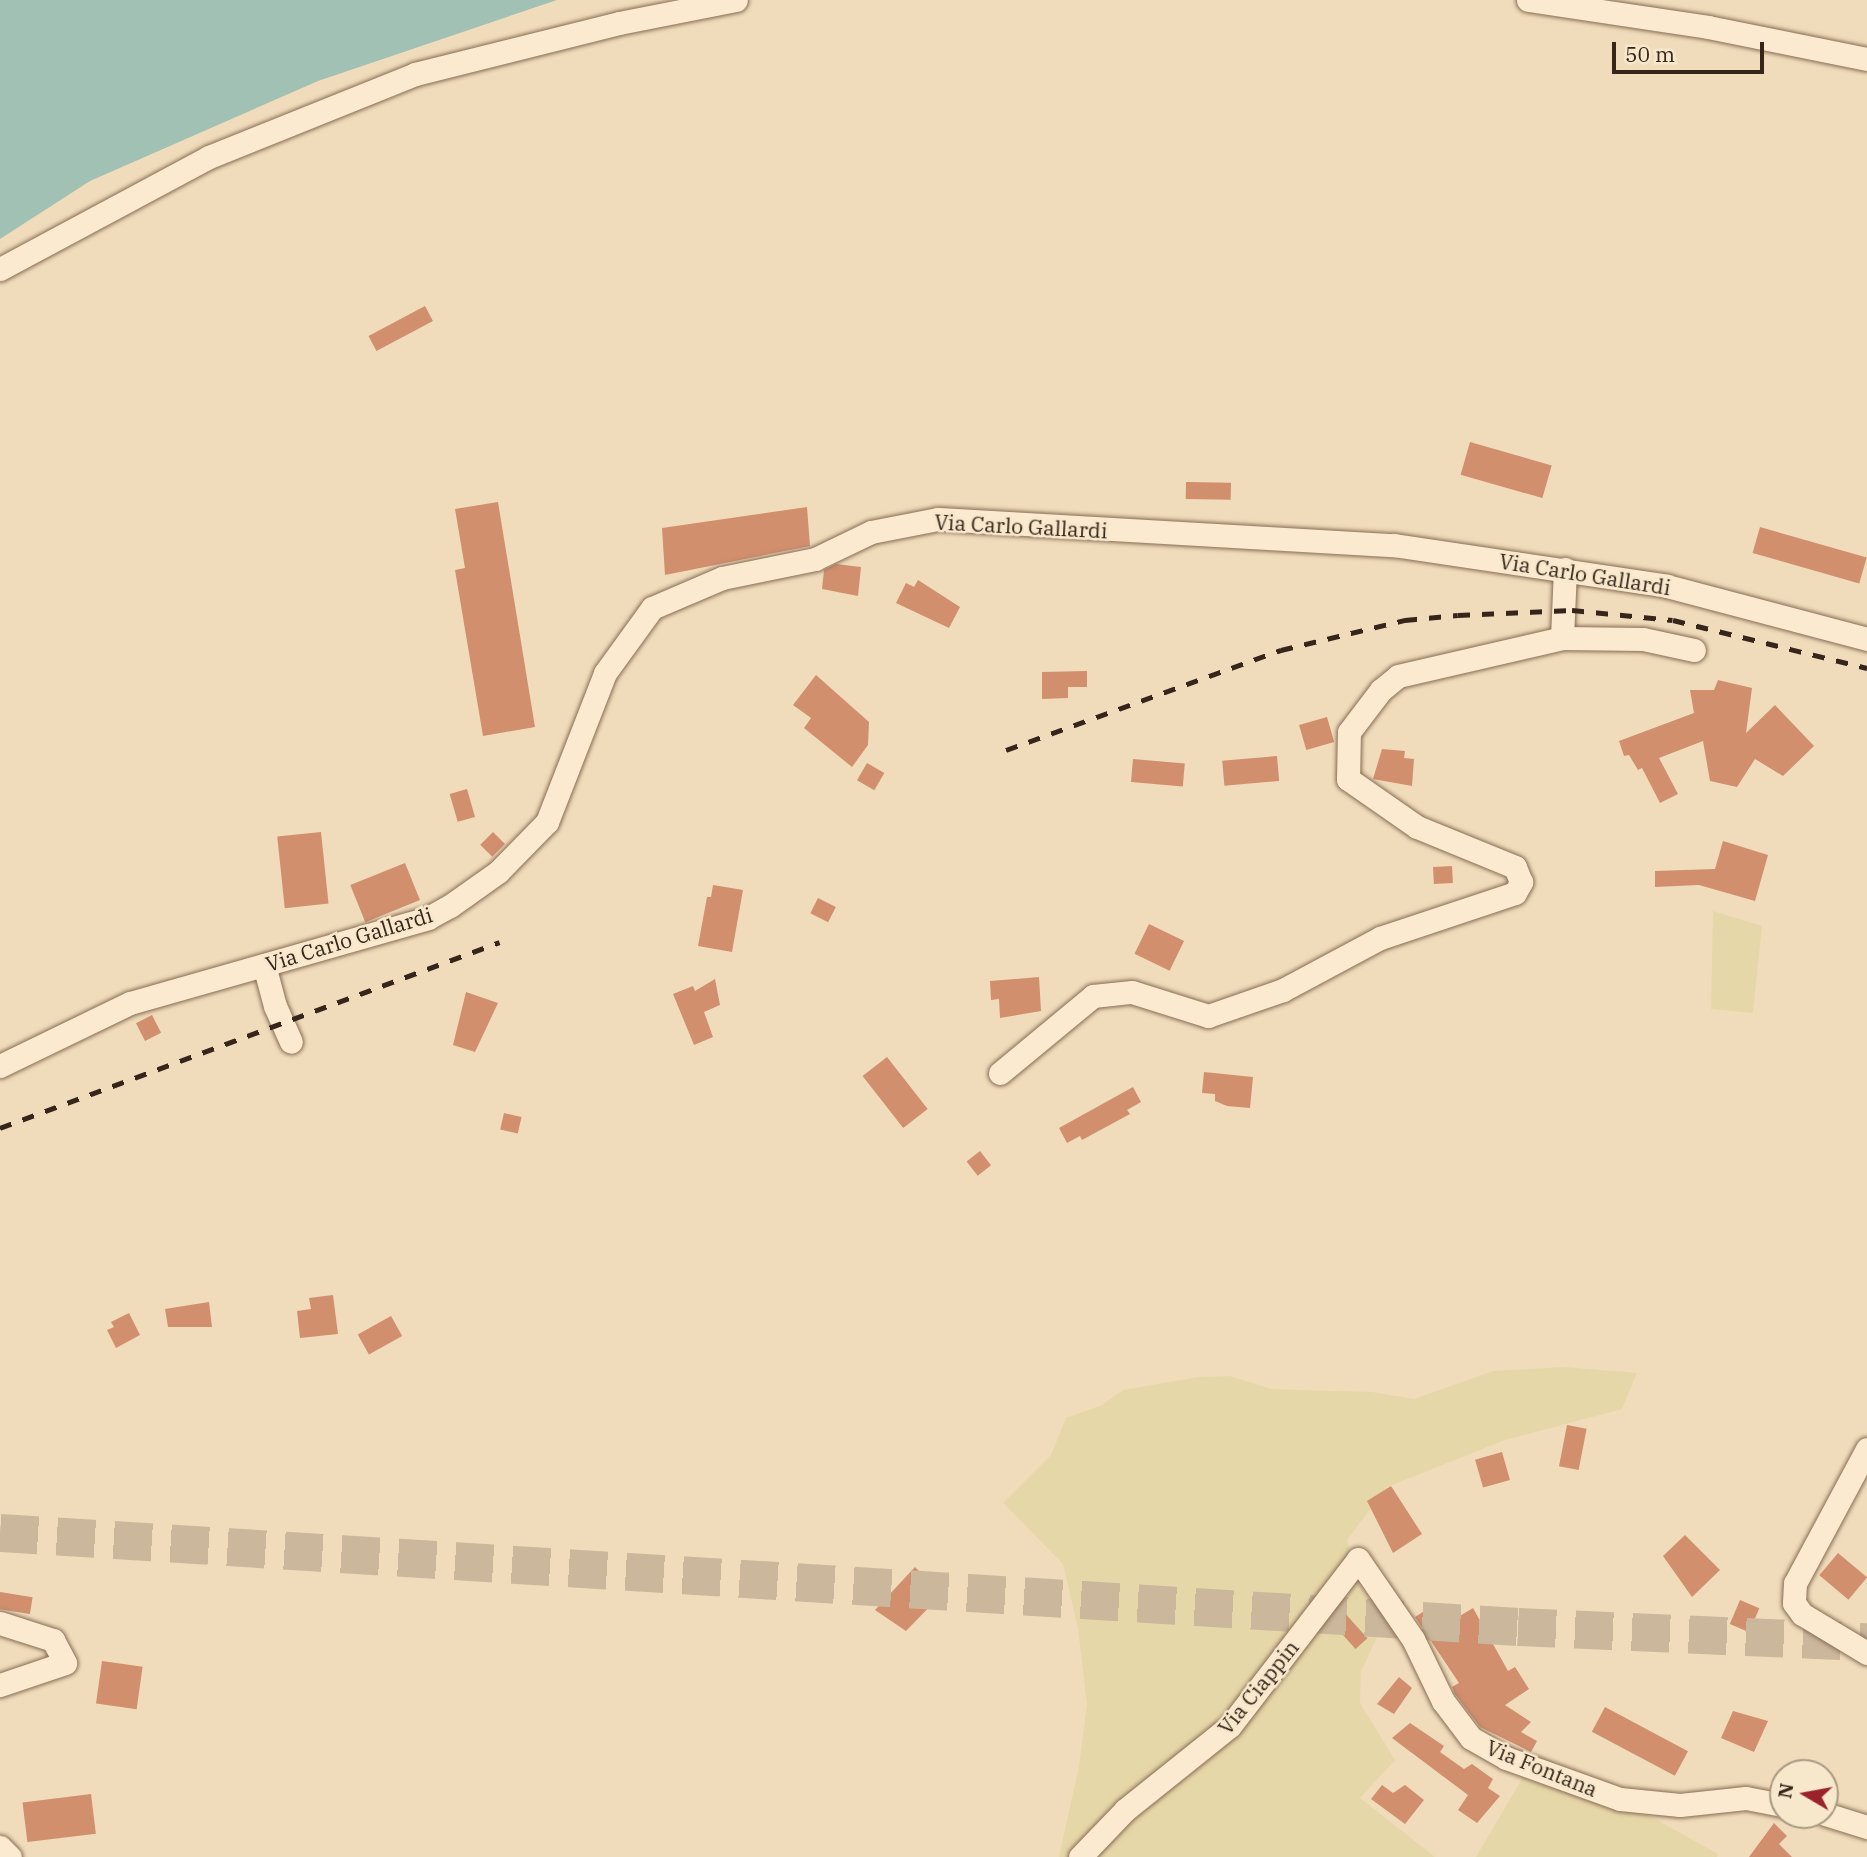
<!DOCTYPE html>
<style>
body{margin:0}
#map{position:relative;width:1867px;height:1857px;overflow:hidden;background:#f0dcbb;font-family:"IBM Plex Serif",serif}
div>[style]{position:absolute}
.farmland>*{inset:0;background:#e6d7a8}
.water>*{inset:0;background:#a0c1b4}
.building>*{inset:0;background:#d18f6e;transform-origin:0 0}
.highway-tunnel>*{height:38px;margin-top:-19px;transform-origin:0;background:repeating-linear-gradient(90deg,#cbb79b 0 38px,transparent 0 57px)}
.roads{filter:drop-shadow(0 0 2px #886c54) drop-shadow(0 0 2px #886c54)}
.street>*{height:23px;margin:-11.5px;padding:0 11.5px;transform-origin:11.5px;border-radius:11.5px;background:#fbeacf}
.rail>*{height:5px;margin-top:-2.5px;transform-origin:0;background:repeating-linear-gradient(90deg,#36251a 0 12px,transparent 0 24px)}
span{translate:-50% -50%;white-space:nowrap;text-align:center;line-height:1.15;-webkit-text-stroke:5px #f7e7cb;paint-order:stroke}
.street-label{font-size:21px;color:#36251a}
.north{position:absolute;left:1769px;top:1759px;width:70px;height:70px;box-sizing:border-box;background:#f7e7cb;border:2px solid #aa9984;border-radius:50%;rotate:280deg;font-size:19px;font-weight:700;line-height:28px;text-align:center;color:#36251a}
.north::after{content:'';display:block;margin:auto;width:24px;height:32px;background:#9b212b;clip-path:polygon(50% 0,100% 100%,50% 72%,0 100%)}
.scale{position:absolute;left:1612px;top:42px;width:152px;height:32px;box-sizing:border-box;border:4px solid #36251a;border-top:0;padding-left:9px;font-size:21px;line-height:24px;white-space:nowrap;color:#36251a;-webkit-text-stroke:5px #f7e7cb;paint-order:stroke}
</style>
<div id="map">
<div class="farmland">
<i style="clip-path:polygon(1713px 911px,1762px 926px,1753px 1013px,1711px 1009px)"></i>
<i style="clip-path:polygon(1564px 1367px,1637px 1373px,1622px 1409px,1505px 1440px,1387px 1487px,1347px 1540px,1357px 1582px,1385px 1621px,1361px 1671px,1360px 1703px,1395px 1760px,1360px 1798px,1435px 1857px,1059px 1857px,1079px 1766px,1087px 1704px,1078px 1629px,1063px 1564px,1003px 1503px,1051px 1455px,1066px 1418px,1102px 1405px,1123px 1390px,1199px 1377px,1230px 1376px,1271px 1389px,1372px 1392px,1414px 1399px,1493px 1371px)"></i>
<i style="clip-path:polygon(1537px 1753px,1718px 1854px,1717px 1857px,1476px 1857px)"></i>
</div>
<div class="water">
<i style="clip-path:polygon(0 0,557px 0,318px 81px,90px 181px,0 239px)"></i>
</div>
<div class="building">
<i style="left:425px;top:306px;width:17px;height:64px;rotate:62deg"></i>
<i style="left:1470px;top:442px;width:85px;height:34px;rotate:16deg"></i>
<i style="left:1186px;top:482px;width:45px;height:17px;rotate:1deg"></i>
<i style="clip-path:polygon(498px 502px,535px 727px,483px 736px,455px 570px,465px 568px,455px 509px)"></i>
<i style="clip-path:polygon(807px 507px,810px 546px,665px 575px,662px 528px)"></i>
<i style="left:1760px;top:527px;width:111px;height:27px;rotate:16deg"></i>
<i style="clip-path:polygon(836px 564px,861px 567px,858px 596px,822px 589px,824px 570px)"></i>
<i style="clip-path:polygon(918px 580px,960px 607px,949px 628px,896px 603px,906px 583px,914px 587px)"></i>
<i style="clip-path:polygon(1087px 671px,1087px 687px,1068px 687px,1068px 698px,1042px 699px,1042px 672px)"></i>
<i style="clip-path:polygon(816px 675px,869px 722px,868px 745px,852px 767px,804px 728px,811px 718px,793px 705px)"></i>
<i style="clip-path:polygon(1718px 680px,1752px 688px,1746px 733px,1775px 705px,1814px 746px,1783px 776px,1755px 759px,1737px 787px,1710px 781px,1703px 741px,1659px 758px,1678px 794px,1660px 803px,1642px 768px,1638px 770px,1629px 755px,1624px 756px,1619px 741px,1694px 713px,1690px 690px,1714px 690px)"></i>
<i style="left:1327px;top:717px;width:26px;height:29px;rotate:74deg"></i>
<i style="clip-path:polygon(1382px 749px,1405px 751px,1404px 758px,1414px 759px,1412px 786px,1373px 779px)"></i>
<i style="left:1277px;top:756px;width:25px;height:55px;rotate:85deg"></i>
<i style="left:1133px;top:759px;width:52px;height:23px;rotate:5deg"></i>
<i style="left:867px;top:763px;width:20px;height:20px;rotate:30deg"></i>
<i style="left:467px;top:789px;width:29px;height:18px;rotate:74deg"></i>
<i style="left:321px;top:832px;width:72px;height:44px;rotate:84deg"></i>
<i style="left:493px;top:832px;width:17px;height:18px;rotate:45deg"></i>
<i style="clip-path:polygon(1723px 841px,1768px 855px,1755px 901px,1699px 885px,1655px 887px,1655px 871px,1715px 869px)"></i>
<i style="left:405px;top:863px;width:40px;height:59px;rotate:68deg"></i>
<i style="left:1452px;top:866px;width:17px;height:19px;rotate:87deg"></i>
<i style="clip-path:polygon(713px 885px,743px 890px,732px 952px,698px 946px,707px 897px,711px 897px)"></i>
<i style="left:818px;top:898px;width:20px;height:17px;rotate:27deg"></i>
<i style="left:1149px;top:924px;width:39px;height:33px;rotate:26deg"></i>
<i style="clip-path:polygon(1039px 977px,1041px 1011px,1000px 1018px,999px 999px,991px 1000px,990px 981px)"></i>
<i style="clip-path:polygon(715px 979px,720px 1005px,704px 1012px,713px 1037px,694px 1045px,673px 994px,693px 986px,695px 991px)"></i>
<i style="clip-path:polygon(466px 992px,498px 1003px,475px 1052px,453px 1045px)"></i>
<i style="left:152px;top:1015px;width:20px;height:18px;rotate:63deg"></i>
<i style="left:887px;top:1057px;width:66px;height:31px;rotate:52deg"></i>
<i style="clip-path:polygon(1204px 1072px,1253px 1077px,1250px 1108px,1227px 1106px,1215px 1101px,1215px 1094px,1202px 1093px)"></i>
<i style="clip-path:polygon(1133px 1087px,1141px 1102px,1127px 1110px,1130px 1114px,1082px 1140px,1080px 1136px,1067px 1143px,1059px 1128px)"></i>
<i style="left:504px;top:1113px;width:18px;height:17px;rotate:13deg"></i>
<i style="left:980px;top:1151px;width:18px;height:17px;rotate:52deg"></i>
<i style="clip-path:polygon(333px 1295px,338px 1334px,300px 1338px,297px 1311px,311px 1309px,309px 1298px)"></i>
<i style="clip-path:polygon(209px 1302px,212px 1327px,168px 1327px,165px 1309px)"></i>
<i style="clip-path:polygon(129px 1313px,140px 1335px,116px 1348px,107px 1330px,114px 1327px,111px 1322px)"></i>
<i style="left:391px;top:1316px;width:23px;height:38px;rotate:61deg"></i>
<i style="left:1567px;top:1425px;width:20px;height:42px;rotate:11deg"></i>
<i style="left:1502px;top:1452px;width:29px;height:28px;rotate:74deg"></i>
<i style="clip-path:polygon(1391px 1486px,1422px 1534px,1393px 1553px,1367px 1501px)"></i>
<i style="clip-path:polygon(1685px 1535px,1720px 1570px,1692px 1597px,1663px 1556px)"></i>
<i style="left:1838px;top:1553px;width:38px;height:29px;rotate:40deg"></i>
<i style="clip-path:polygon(915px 1567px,942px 1594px,906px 1631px,875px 1610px)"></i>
<i style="left:0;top:1592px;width:33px;height:17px;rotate:9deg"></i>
<i style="left:1740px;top:1600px;width:21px;height:26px;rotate:23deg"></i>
<i style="clip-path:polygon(1450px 1604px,1458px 1617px,1473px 1608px,1508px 1671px,1515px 1667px,1529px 1689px,1505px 1705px,1531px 1722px,1521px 1732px,1537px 1741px,1531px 1752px,1480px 1727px,1455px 1694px,1452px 1687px,1459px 1683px,1415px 1617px,1429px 1608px,1434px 1615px)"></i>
<i style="left:1342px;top:1610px;width:38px;height:16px;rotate:48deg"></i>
<i style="left:102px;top:1661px;width:41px;height:43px;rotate:8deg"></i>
<i style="clip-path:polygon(1399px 1677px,1412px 1688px,1394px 1714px,1377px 1704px)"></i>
<i style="left:1605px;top:1707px;width:94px;height:28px;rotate:28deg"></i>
<i style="clip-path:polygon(1733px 1711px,1768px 1721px,1754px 1752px,1721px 1738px)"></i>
<i style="clip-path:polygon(1410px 1723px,1444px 1746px,1440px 1752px,1464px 1769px,1472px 1764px,1493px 1779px,1488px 1788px,1500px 1796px,1477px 1823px,1458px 1810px,1468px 1795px,1392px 1738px)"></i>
<i style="clip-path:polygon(1382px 1785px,1393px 1793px,1405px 1785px,1424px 1800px,1405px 1824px,1371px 1799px)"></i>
<i style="left:91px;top:1794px;width:40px;height:69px;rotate:83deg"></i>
<i style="clip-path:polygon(1774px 1823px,1787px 1836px,1779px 1844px,1792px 1857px,1749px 1857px)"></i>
</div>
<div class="highway-tunnel">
<i style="left:0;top:1533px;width:1521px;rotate:3.54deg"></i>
<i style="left:1518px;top:1627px;width:349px;rotate:2.5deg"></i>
</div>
<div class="roads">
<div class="street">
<i style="left:1528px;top:0;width:182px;rotate:8.5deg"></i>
<i style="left:1708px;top:27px;width:162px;rotate:11.4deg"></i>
<i style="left:0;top:269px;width:237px;rotate:-28.2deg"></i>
<i style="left:209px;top:157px;width:222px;rotate:-21.9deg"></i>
<i style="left:415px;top:74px;width:210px;rotate:-14deg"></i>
<i style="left:619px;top:23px;width:119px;rotate:-11.1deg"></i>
<i style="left:1562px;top:638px;width:69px;rotate:-87.5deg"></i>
<i style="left:264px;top:965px;width:42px;rotate:75deg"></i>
<i style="left:275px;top:1006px;width:39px;rotate:66deg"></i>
<i style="left:0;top:1066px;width:144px;rotate:-25.9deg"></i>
<i style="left:130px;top:1003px;width:310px;rotate:-15.9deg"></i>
<i style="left:428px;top:918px;width:25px;rotate:-29deg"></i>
<i style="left:450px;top:906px;width:59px;rotate:-35.3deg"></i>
<i style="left:498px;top:872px;width:70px;rotate:-45.6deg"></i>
<i style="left:547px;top:822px;width:160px;rotate:-68.7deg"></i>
<i style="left:605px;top:673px;width:80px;rotate:-54.1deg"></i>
<i style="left:652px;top:608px;width:76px;rotate:-23.2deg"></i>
<i style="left:722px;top:578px;width:95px;rotate:-11.5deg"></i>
<i style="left:815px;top:559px;width:62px;rotate:-25.7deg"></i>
<i style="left:871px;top:532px;width:68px;rotate:-11deg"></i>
<i style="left:938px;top:519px;width:457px;rotate:3.3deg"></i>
<i style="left:1394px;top:545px;width:276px;rotate:8.5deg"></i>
<i style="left:1667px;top:586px;width:207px;rotate:14.8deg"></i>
<i style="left:1000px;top:1073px;width:121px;rotate:-39.6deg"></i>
<i style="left:1093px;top:996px;width:39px;rotate:-6deg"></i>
<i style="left:1132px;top:992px;width:80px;rotate:17.5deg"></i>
<i style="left:1208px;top:1016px;width:79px;rotate:-19.1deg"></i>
<i style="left:1283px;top:990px;width:110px;rotate:-28.2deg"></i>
<i style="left:1380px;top:938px;width:142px;rotate:-18.4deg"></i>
<i style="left:1515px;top:893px;width:13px;rotate:-61deg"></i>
<i style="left:1521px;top:882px;width:16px;rotate:-112deg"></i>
<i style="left:1515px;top:867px;width:106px;rotate:-157.8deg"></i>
<i style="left:1417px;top:827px;width:84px;rotate:-145.2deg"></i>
<i style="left:1348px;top:779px;width:47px;rotate:-88.8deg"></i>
<i style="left:1349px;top:732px;width:53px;rotate:-52.7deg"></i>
<i style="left:1381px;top:690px;width:22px;rotate:-39deg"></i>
<i style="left:1398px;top:676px;width:168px;rotate:-13deg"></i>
<i style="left:1562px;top:638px;width:81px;rotate:0.7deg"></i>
<i style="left:1643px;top:639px;width:52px;rotate:12.2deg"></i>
<i style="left:1867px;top:1449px;width:152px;rotate:118.2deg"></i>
<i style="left:1795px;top:1583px;width:20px;rotate:93deg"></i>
<i style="left:1794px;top:1603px;width:14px;rotate:54deg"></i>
<i style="left:1802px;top:1614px;width:76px;rotate:31deg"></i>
<i style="left:0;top:1623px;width:56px;rotate:17.8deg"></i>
<i style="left:53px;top:1640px;width:26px;rotate:62deg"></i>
<i style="left:65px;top:1663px;width:69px;rotate:161.3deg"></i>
<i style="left:1825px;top:1814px;width:44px;rotate:17.2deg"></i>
<i style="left:0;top:1847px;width:14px;rotate:45deg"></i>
<i style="left:1080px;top:1857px;width:65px;rotate:-46.2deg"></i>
<i style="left:1125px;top:1810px;width:134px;rotate:-38.7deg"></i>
<i style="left:1230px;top:1726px;width:210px;rotate:-52.5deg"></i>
<i style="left:1358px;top:1559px;width:97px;rotate:55.5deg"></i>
<i style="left:1413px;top:1639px;width:69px;rotate:64.2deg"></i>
<i style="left:1443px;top:1701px;width:46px;rotate:52.9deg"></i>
<i style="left:1471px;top:1738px;width:40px;rotate:29.7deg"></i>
<i style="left:1506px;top:1758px;width:121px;rotate:19.8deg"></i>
<i style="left:1620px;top:1799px;width:60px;rotate:5.7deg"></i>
<i style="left:1680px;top:1805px;width:66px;rotate:-6.1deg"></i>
<i style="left:1746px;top:1798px;width:38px;rotate:11deg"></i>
</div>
</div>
<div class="rail">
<i style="left:1006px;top:750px;width:293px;rotate:-20deg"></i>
<i style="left:1281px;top:650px;width:128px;rotate:-13.6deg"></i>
<i style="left:1405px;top:620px;width:53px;rotate:-5.4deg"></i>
<i style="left:1458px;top:615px;width:114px;rotate:-2.5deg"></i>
<i style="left:1572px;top:610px;width:101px;rotate:5.7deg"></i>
<i style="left:1673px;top:620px;width:200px;rotate:13.9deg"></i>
<i style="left:0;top:1128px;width:533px;rotate:-20.41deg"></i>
</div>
<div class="street-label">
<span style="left:1021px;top:526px;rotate:3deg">Via Carlo Gallardi</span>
<span style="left:1585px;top:574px;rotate:9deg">Via Carlo Gallardi</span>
<span style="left:349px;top:939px;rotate:-17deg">Via Carlo Gallardi</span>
<span style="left:1258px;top:1687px;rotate:-51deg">Via Ciappin</span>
<span style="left:1542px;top:1768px;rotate:22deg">Via Fontana</span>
</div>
<div class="north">N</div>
<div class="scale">50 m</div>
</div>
